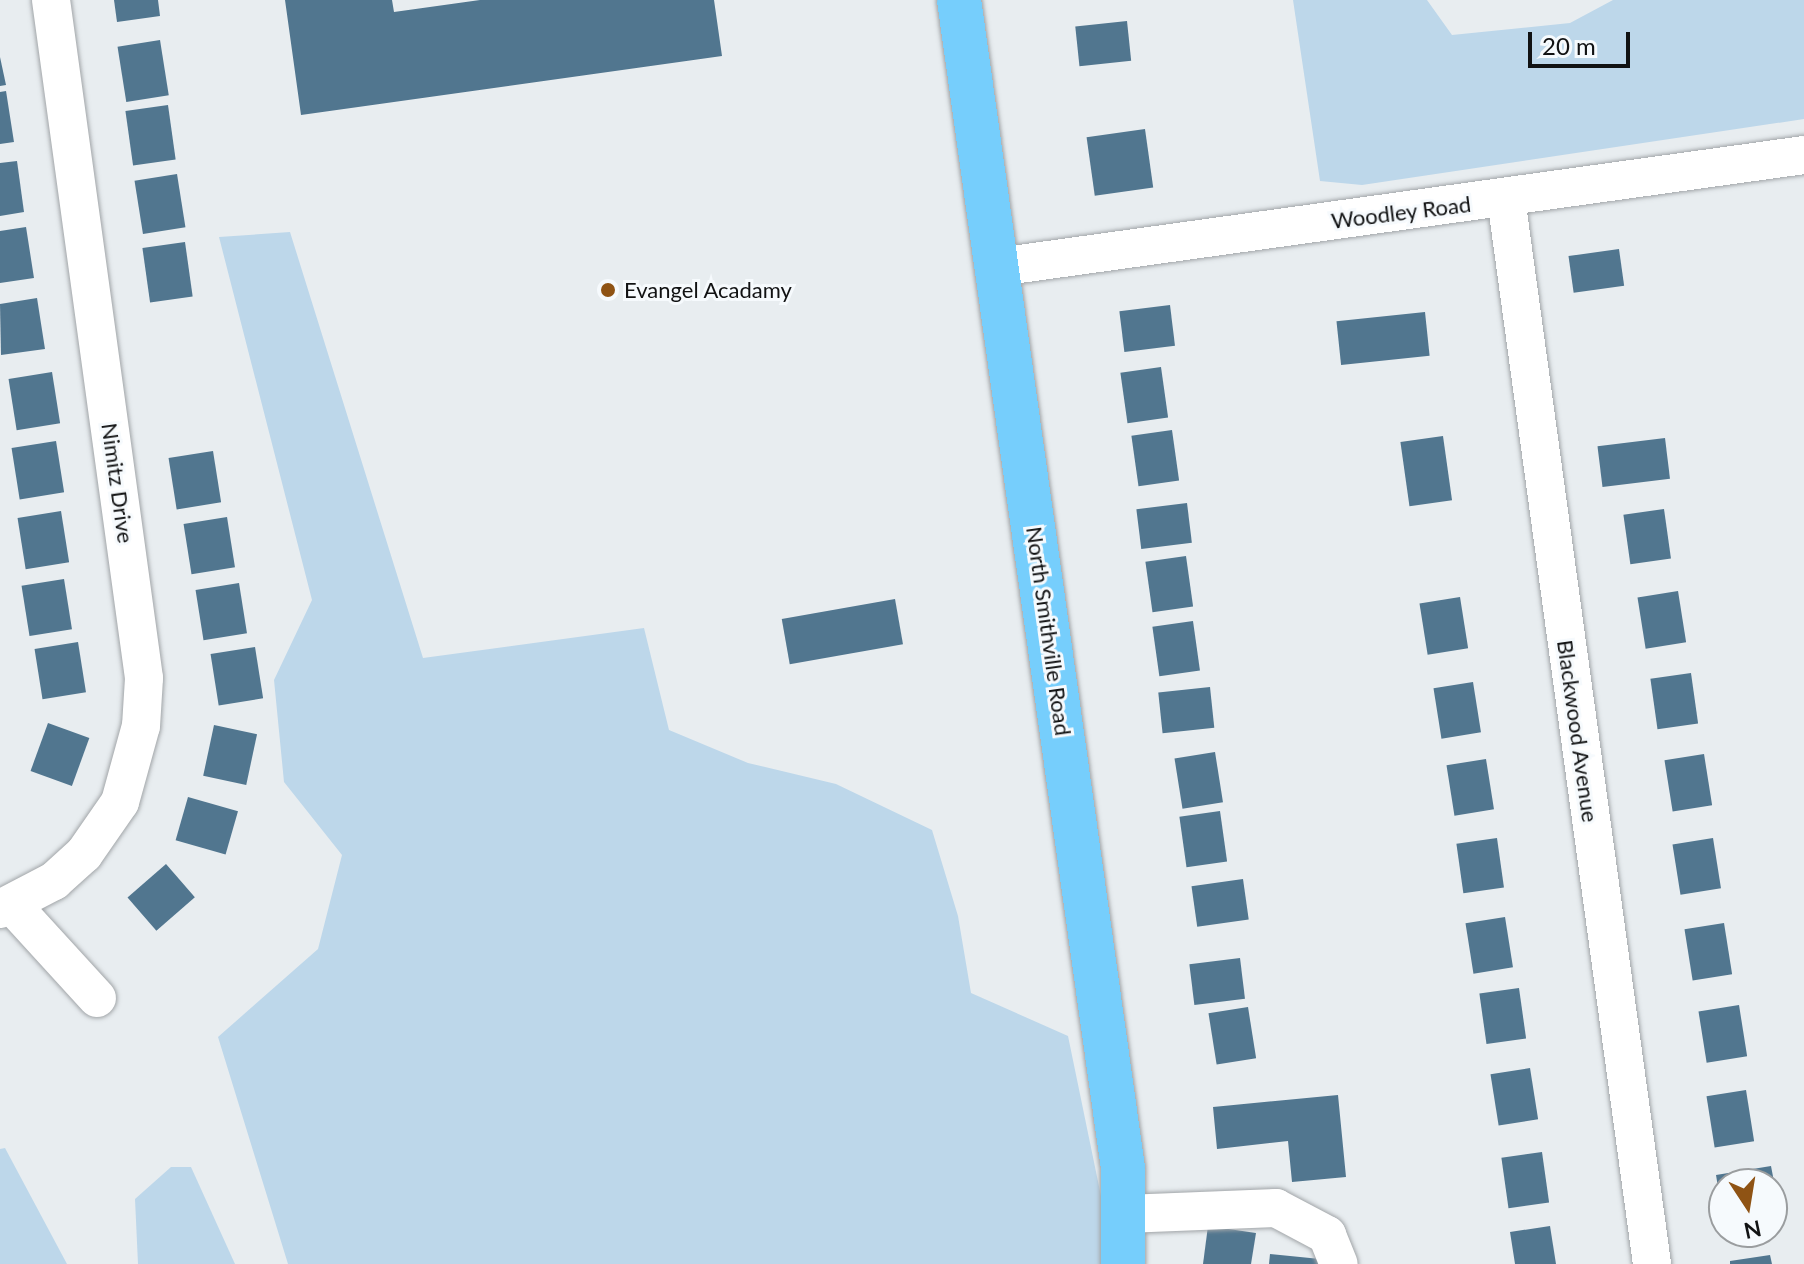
<!DOCTYPE html>
<style>
body{margin:0}
#map{position:relative;width:1804px;height:1264px;overflow:hidden;background:#e8edf0;font-family:Lato,sans-serif}
div>[style]{position:absolute}
.green>*{inset:0;background:#bdd7ea}
.building>*{inset:0;background:#51768f;transform-origin:0 0}
.roads{filter:drop-shadow(0 0 2px #a1a5a8) drop-shadow(0 0 2px #a1a5a8)}
.minor>*{height:38px;margin:-19px;padding:0 19px;transform-origin:19px;border-radius:19px;background:#fff}
.major>*{height:44px;margin:-22px;padding:0 22px;transform-origin:22px;border-radius:22px;background:#76cefc}
.dots>*{width:22px;height:22px;translate:-50% -50%;box-sizing:border-box;border:4px solid #f6fafd;border-radius:50%}
span{translate:-50% -50%;white-space:nowrap;text-align:center;line-height:1.15;-webkit-text-stroke:6px #f6fafd;paint-order:stroke}
.street-label{font-size:22px;color:#111213}
.poi-label{font-size:22px;color:#111213}
.left{translate:0 -50%;text-align:left}
.north{position:absolute;left:1708px;top:1168px;width:80px;height:80px;box-sizing:border-box;background:#f6fafd;border:2px solid #9a9d9f;border-radius:50%;rotate:168deg;font-size:22px;font-weight:700;line-height:32px;text-align:center;color:#111213}
.north::after{content:'';display:block;margin:auto;width:28px;height:36px;background:#8f5314;clip-path:polygon(50% 0,100% 100%,50% 72%,0 100%)}
.scale{position:absolute;left:1528px;top:32px;width:102px;height:36px;box-sizing:border-box;border:4px solid #111213;border-top:0;padding-left:10px;font-size:24px;line-height:28px;white-space:nowrap;color:#111213;-webkit-text-stroke:6px #f6fafd;paint-order:stroke}
</style>
<div id="map">
<div class="green">
<i style="clip-path:polygon(1293px 0,1427px 0,1452px 35px,1570px 23px,1613px 0,1804px 0,1804px 119px,1362px 185px,1320px 181px)"></i>
<i style="clip-path:polygon(290px 232px,423px 658px,644px 628px,669px 730px,748px 763px,836px 784px,932px 830px,958px 916px,971px 993px,1068px 1036px,1115px 1264px,288px 1264px,218px 1037px,318px 949px,342px 855px,284px 782px,274px 680px,312px 600px,219px 237px)"></i>
<i style="clip-path:polygon(5px 1148px,67px 1264px,0 1264px,0 1149px)"></i>
<i style="clip-path:polygon(171px 1167px,191px 1167px,235px 1264px,138px 1264px,135px 1199px)"></i>
</div>
<div class="building">
<i style="clip-path:polygon(114px 0,158px 0,160px 16px,117px 22px)"></i>
<i style="clip-path:polygon(285px 0,392px 0,394px 12px,480px 0,714px 0,722px 56px,301px 115px)"></i>
<i style="left:1127px;top:21px;width:40px;height:52px;rotate:84deg"></i>
<i style="left:160px;top:40px;width:56px;height:43px;rotate:81deg"></i>
<i style="clip-path:polygon(0 57px,6px 85px,0 86px)"></i>
<i style="clip-path:polygon(6px 91px,14px 142px,0 144px,0 92px)"></i>
<i style="left:168px;top:105px;width:55px;height:43px;rotate:82deg"></i>
<i style="left:1145px;top:129px;width:59px;height:59px;rotate:82deg"></i>
<i style="clip-path:polygon(17px 161px,24px 212px,0 216px,0 163px)"></i>
<i style="left:177px;top:174px;width:54px;height:43px;rotate:81deg"></i>
<i style="clip-path:polygon(26px 227px,34px 278px,0 283px,0 231px)"></i>
<i style="left:185px;top:242px;width:55px;height:43px;rotate:82deg"></i>
<i style="left:1619px;top:249px;width:37px;height:51px;rotate:82deg"></i>
<i style="clip-path:polygon(37px 298px,45px 349px,1px 355px,0 304px)"></i>
<i style="left:1170px;top:305px;width:41px;height:51px;rotate:83deg"></i>
<i style="left:1425px;top:312px;width:44px;height:89px;rotate:84deg"></i>
<i style="left:1161px;top:367px;width:51px;height:41px;rotate:82deg"></i>
<i style="left:52px;top:372px;width:52px;height:44px;rotate:81deg"></i>
<i style="left:1172px;top:430px;width:51px;height:41px;rotate:82deg"></i>
<i style="left:1443px;top:436px;width:65px;height:43px;rotate:82deg"></i>
<i style="left:1665px;top:438px;width:41px;height:68px;rotate:83deg"></i>
<i style="left:56px;top:441px;width:52px;height:45px;rotate:81deg"></i>
<i style="left:213px;top:451px;width:52px;height:45px;rotate:81deg"></i>
<i style="left:1187px;top:503px;width:40px;height:51px;rotate:83deg"></i>
<i style="left:1664px;top:509px;width:50px;height:41px;rotate:82deg"></i>
<i style="left:61px;top:511px;width:52px;height:44px;rotate:81deg"></i>
<i style="left:227px;top:517px;width:51px;height:44px;rotate:81deg"></i>
<i style="left:1186px;top:556px;width:51px;height:41px;rotate:82deg"></i>
<i style="left:64px;top:579px;width:51px;height:43px;rotate:81deg"></i>
<i style="left:239px;top:583px;width:51px;height:44px;rotate:81deg"></i>
<i style="left:1678px;top:591px;width:52px;height:41px;rotate:81deg"></i>
<i style="left:1460px;top:597px;width:52px;height:41px;rotate:81deg"></i>
<i style="left:895px;top:599px;width:46px;height:115px;rotate:80deg"></i>
<i style="left:1193px;top:621px;width:50px;height:41px;rotate:82deg"></i>
<i style="left:78px;top:642px;width:51px;height:44px;rotate:81deg"></i>
<i style="left:255px;top:647px;width:52px;height:45px;rotate:81deg"></i>
<i style="left:1691px;top:673px;width:51px;height:41px;rotate:82deg"></i>
<i style="left:1473px;top:682px;width:51px;height:40px;rotate:81deg"></i>
<i style="left:1210px;top:687px;width:41px;height:52px;rotate:84deg"></i>
<i style="left:48px;top:723px;width:44px;height:51px;rotate:20deg"></i>
<i style="left:214px;top:725px;width:44px;height:52px;rotate:12deg"></i>
<i style="left:1215px;top:752px;width:51px;height:41px;rotate:81deg"></i>
<i style="left:1704px;top:754px;width:52px;height:40px;rotate:81deg"></i>
<i style="left:1486px;top:759px;width:51px;height:40px;rotate:81deg"></i>
<i style="left:188px;top:797px;width:52px;height:45px;rotate:16deg"></i>
<i style="left:1220px;top:811px;width:51px;height:41px;rotate:82deg"></i>
<i style="left:1497px;top:838px;width:50px;height:41px;rotate:82deg"></i>
<i style="left:1713px;top:838px;width:51px;height:41px;rotate:81deg"></i>
<i style="left:166px;top:864px;width:44px;height:51px;rotate:49deg"></i>
<i style="left:1243px;top:879px;width:41px;height:52px;rotate:82deg"></i>
<i style="left:1505px;top:917px;width:51px;height:40px;rotate:81deg"></i>
<i style="left:1724px;top:923px;width:52px;height:40px;rotate:81deg"></i>
<i style="left:1240px;top:958px;width:41px;height:51px;rotate:83deg"></i>
<i style="left:1519px;top:988px;width:51px;height:40px;rotate:82deg"></i>
<i style="left:1739px;top:1005px;width:52px;height:41px;rotate:81deg"></i>
<i style="left:1248px;top:1007px;width:52px;height:40px;rotate:81deg"></i>
<i style="left:1530px;top:1068px;width:52px;height:40px;rotate:81deg"></i>
<i style="left:1746px;top:1090px;width:52px;height:40px;rotate:81deg"></i>
<i style="clip-path:polygon(1338px 1095px,1346px 1177px,1292px 1182px,1288px 1141px,1217px 1149px,1213px 1107px)"></i>
<i style="left:1542px;top:1152px;width:51px;height:41px;rotate:82deg"></i>
<i style="clip-path:polygon(1771px 1166px,1776px 1192px,1772px 1184px,1724px 1184px,1722px 1212px,1716px 1175px)"></i>
<i style="clip-path:polygon(1208px 1226px,1256px 1233px,1251px 1264px,1203px 1264px)"></i>
<i style="clip-path:polygon(1550px 1226px,1556px 1264px,1515px 1264px,1510px 1232px)"></i>
<i style="clip-path:polygon(1270px 1254px,1320px 1259px,1319px 1264px,1269px 1264px)"></i>
<i style="clip-path:polygon(1770px 1255px,1772px 1264px,1730px 1264px,1730px 1261px)"></i>
</div>
<div class="roads">
<div class="minor">
<i style="left:1506px;top:198px;width:1076px;rotate:82.2deg"></i>
<i style="left:998px;top:267px;width:814px;rotate:-7.91deg"></i>
<i style="left:12px;top:905px;width:126px;rotate:47.6deg"></i>
<i style="left:0;top:909px;width:61px;rotate:-27.4deg"></i>
<i style="left:54px;top:881px;width:40px;rotate:-42deg"></i>
<i style="left:84px;top:854px;width:63px;rotate:-55.3deg"></i>
<i style="left:120px;top:802px;width:79px;rotate:-74.6deg"></i>
<i style="left:141px;top:726px;width:48px;rotate:-86.4deg"></i>
<i style="left:144px;top:678px;width:684px;rotate:-97.81deg"></i>
<i style="left:1125px;top:1214px;width:151px;rotate:-2.3deg"></i>
<i style="left:1276px;top:1208px;width:58px;rotate:27.9deg"></i>
<i style="left:1327px;top:1235px;width:31px;rotate:68deg"></i>
</div>
<div class="major">
<i style="left:959px;top:0;width:1180px;rotate:82.01deg"></i>
<i style="left:1123px;top:1169px;width:95px;rotate:90deg"></i>
</div>
</div>
<div class="dots">
<i style="left:608px;top:290px;background:#8f5314"></i>
</div>
<div class="street-label">
<span style="left:1401px;top:212px;rotate:-7deg">Woodley Road</span>
<span style="left:118px;top:483px;rotate:82deg">Nimitz Drive</span>
<span style="left:1049px;top:631px;rotate:82deg">North Smithville Road</span>
<span style="left:1578px;top:731px;rotate:82deg">Blackwood Avenue</span>
</div>
<div class="poi-label">
<span class="left" style="left:624px;top:290px">Evangel Acadamy</span>
</div>
<div class="north">N</div>
<div class="scale">20 m</div>
</div>
